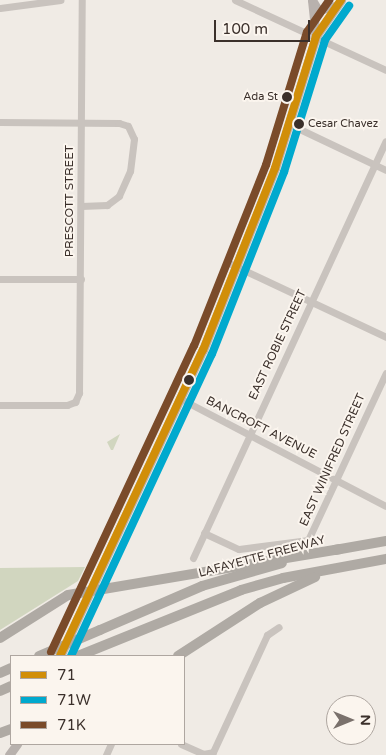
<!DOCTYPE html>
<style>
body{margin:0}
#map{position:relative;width:386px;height:755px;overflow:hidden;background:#f0ebe5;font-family:"Varela Round",sans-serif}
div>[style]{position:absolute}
.green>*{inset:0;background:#d1d6bf}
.minor>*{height:7px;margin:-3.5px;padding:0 3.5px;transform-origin:3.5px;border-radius:3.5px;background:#c9c3be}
.major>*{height:9px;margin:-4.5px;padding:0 4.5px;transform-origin:4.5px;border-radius:4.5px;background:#b8b1ad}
.highway>*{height:10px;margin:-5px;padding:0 5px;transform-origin:5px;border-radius:5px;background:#afaaa4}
.highway-bridge>*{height:10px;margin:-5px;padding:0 5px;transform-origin:5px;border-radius:5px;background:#afaaa4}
.bus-1>*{height:8px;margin:-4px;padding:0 4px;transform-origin:4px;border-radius:4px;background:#d18e09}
.bus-2>*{height:8px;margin:-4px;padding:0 4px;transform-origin:4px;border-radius:4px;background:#00a9ce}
.bus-3>*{height:8px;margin:-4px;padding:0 4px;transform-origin:4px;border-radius:4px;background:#7a4b2a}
.dots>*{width:14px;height:14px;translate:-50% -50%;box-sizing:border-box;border:2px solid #fbf5ee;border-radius:50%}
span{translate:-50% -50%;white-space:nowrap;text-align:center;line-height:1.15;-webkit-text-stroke:4px #fbf5ee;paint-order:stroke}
.bus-label{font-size:11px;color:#3b302b}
.right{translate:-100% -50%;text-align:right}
.left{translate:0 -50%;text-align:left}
.street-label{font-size:12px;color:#3b302b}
.legend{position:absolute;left:10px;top:655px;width:175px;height:90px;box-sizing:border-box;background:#fbf5ee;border:1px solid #aea6a0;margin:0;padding:6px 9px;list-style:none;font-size:15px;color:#3b302b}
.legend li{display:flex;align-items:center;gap:10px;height:25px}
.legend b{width:25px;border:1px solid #aea6a0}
.north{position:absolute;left:326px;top:695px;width:50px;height:50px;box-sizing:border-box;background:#fbf5ee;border:1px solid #aea6a0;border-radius:50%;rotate:90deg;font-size:14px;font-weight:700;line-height:20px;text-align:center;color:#3b302b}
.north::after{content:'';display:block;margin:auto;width:18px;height:22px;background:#7a716c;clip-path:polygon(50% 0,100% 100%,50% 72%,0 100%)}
.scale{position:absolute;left:214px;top:20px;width:96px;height:22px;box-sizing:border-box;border:2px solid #3b302b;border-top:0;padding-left:6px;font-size:15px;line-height:18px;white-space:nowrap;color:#3b302b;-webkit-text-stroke:4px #fbf5ee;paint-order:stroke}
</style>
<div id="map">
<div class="green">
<i style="clip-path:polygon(120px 434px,113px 450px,111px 450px,107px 442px)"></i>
<i style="clip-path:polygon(85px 567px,78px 581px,0 630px,0 568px)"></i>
</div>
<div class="minor">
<i style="left:235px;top:0;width:166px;rotate:24.9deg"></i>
<i style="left:0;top:8px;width:61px;rotate:-7.6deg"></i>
<i style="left:0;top:122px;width:119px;rotate:0.5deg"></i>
<i style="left:119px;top:123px;width:9px;rotate:18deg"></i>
<i style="left:128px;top:126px;width:14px;rotate:65deg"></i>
<i style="left:134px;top:139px;width:32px;rotate:97deg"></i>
<i style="left:130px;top:171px;width:27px;rotate:114deg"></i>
<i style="left:119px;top:196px;width:15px;rotate:143deg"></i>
<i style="left:107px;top:205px;width:26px;rotate:178deg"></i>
<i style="left:289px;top:124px;width:107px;rotate:25.4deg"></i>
<i style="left:231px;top:264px;width:171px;rotate:25.2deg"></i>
<i style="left:0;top:279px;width:81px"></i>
<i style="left:179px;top:398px;width:233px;rotate:27.6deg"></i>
<i style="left:0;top:405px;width:67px"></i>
<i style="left:67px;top:405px;width:9px;rotate:-21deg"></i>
<i style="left:75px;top:402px;width:10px;rotate:-66deg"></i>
<i style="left:79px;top:393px;width:393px;rotate:-89.6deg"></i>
<i style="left:204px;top:533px;width:38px;rotate:25deg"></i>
<i style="left:239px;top:549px;width:70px;rotate:-7.4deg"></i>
<i style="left:308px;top:540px;width:184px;rotate:-65deg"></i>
<i style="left:193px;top:558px;width:459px;rotate:-65.2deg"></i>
<i style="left:181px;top:744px;width:24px;rotate:24deg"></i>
<i style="left:203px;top:754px;width:10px;rotate:-11deg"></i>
<i style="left:213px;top:752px;width:129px;rotate:-65.2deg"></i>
<i style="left:267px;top:635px;width:14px;rotate:-34deg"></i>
<i style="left:106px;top:755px;width:12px;rotate:-66deg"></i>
</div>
<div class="major">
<i style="left:312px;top:0;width:36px;rotate:84deg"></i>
<i style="left:312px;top:0;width:12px;rotate:59deg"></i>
<i style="left:318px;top:10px;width:17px;rotate:-13deg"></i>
<i style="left:60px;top:656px;width:338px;rotate:-65deg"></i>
<i style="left:203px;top:350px;width:196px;rotate:-68.4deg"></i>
<i style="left:275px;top:168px;width:138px;rotate:-72.7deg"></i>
<i style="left:316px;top:36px;width:44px;rotate:-55.2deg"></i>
<i style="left:9px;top:755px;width:14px;rotate:-54deg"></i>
</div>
<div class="highway">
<i style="left:335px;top:550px;width:52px;rotate:-10deg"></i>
<i style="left:100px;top:630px;width:111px;rotate:-23.3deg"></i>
<i style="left:202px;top:586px;width:83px;rotate:-16deg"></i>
<i style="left:0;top:638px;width:80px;rotate:-32.3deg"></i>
<i style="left:68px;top:595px;width:276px;rotate:-9.6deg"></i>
<i style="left:78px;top:656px;width:176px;rotate:-22deg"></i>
<i style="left:241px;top:590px;width:44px;rotate:-15.9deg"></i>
<i style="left:283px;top:578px;width:105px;rotate:-10.5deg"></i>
<i style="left:178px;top:656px;width:98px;rotate:-32.9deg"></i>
<i style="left:260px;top:603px;width:61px;rotate:-25.3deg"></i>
<i style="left:0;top:673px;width:12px;rotate:-24deg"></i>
<i style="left:0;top:691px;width:12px;rotate:-24deg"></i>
<i style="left:0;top:733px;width:12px;rotate:-20deg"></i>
</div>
<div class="highway-bridge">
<i style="left:39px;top:656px;width:66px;rotate:-23.1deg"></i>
</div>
<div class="bus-1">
<i style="left:60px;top:656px;width:338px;rotate:-65deg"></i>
<i style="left:203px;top:350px;width:196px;rotate:-68.4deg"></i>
<i style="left:275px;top:168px;width:138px;rotate:-72.7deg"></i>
<i style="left:316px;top:36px;width:44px;rotate:-55.2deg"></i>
</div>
<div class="bus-2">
<i style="left:71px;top:656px;width:333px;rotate:-65deg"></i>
<i style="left:212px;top:354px;width:196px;rotate:-68.4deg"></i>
<i style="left:284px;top:172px;width:138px;rotate:-72.7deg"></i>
<i style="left:325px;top:40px;width:42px;rotate:-54.8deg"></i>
</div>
<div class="bus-3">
<i style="left:51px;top:652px;width:338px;rotate:-65deg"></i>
<i style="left:194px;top:346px;width:195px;rotate:-68.3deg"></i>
<i style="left:266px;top:165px;width:139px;rotate:-72.9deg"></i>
<i style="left:307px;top:32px;width:39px;rotate:-55deg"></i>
</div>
<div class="dots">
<i style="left:287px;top:97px;background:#3b302b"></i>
<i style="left:299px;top:124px;background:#3b302b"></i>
<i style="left:189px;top:380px;background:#3b302b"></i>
</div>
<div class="bus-label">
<span class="right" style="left:278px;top:97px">Ada St</span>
<span class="left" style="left:308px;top:124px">Cesar Chavez</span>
</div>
<div class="street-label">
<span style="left:70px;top:201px;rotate:-90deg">PRESCOTT STREET</span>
<span style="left:278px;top:345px;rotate:-65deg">EAST ROBIE STREET</span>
<span style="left:261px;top:428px;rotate:27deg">BANCROFT AVENUE</span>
<span style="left:333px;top:460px;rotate:-66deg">EAST WINIFRED STREET</span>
<span style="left:262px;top:557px;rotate:-15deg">LAFAYETTE FREEWAY</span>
</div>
<ul class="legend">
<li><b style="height:6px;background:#d18e09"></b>71</li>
<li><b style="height:6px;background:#00a9ce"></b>71W</li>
<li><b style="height:6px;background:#7a4b2a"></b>71K</li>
</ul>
<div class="north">N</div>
<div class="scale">100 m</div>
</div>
